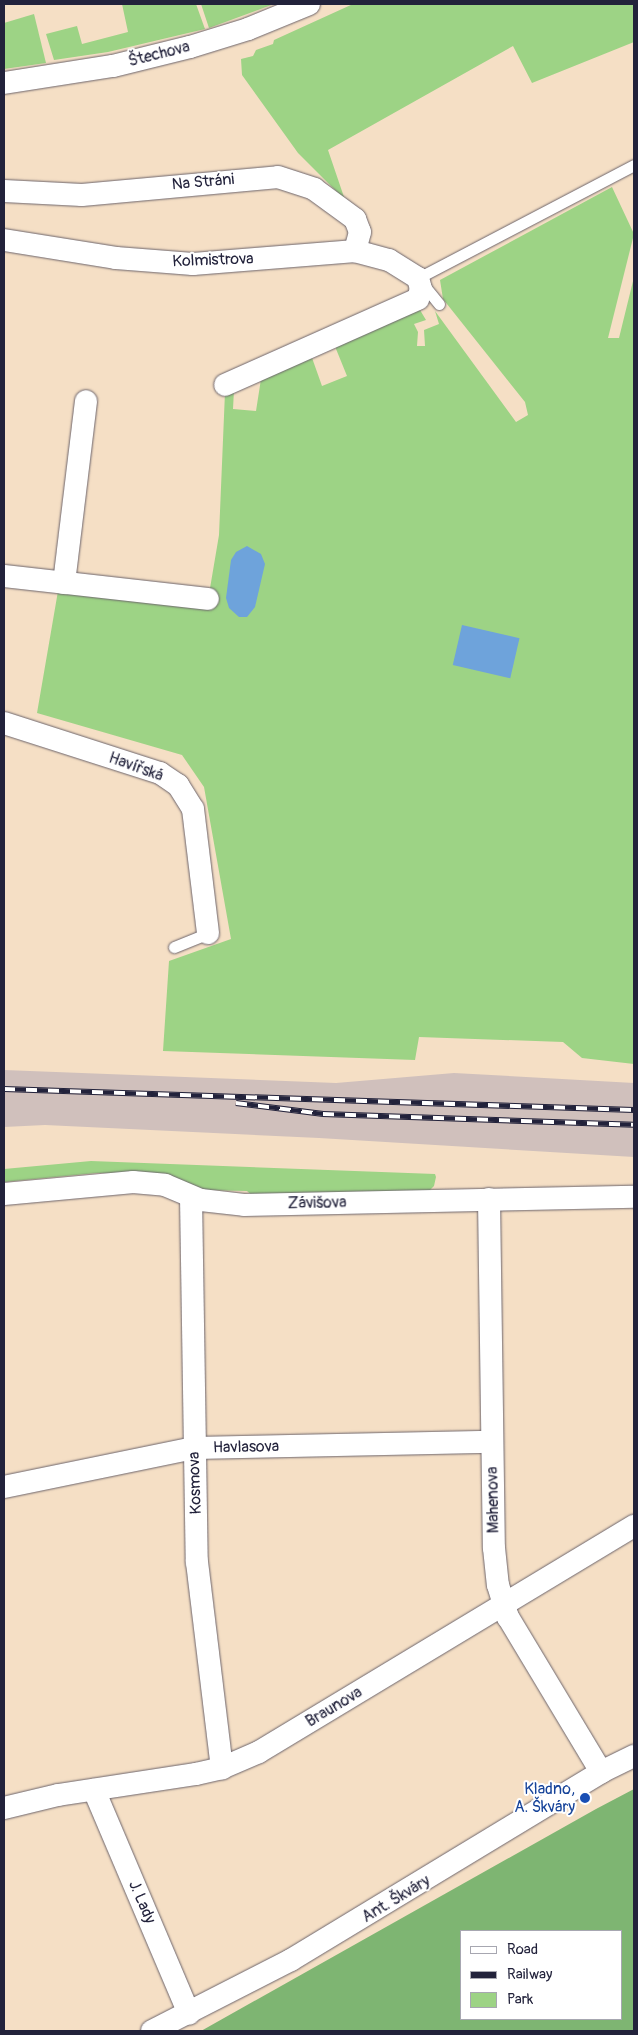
<!DOCTYPE html>
<meta charset="utf-8">
<style>
body{margin:0}
#map{position:relative;width:638px;height:2035px;overflow:hidden;background:#f5dfc5;font-family:Pangolin,sans-serif}
div>[style]{position:absolute}
.industrial>*{inset:0;background:#d0c0bc}
.green>*{inset:0;background:#9dd385}
.forest>*{inset:0;background:#7eb572}
.water>*{inset:0;background:#6ea3db;transform-origin:0 0}
.roads{filter:drop-shadow(0 0 1px #6c646b) drop-shadow(0 0 1px #6c646b)}
.lane>*{height:11px;margin:-5.5px;padding:0 5.5px;transform-origin:5.5px;border-radius:5.5px;background:#fff}
.street>*{height:22px;margin:-11px;padding:0 11px;transform-origin:11px;border-radius:11px;background:#fff}
.rail>*{height:5.5px;margin-top:-2.75px;transform-origin:0;background:repeating-linear-gradient(90deg,#fff 0 11px,#22223b 0 22px);box-sizing:border-box;border-block:1px solid #22223b}
.dots>*{width:14px;height:14px;translate:-50% -50%;box-sizing:border-box;border:2px solid #fff;border-radius:50%}
span{translate:-50% -50%;white-space:nowrap;text-align:center;line-height:1.15;-webkit-text-stroke:4px #fff;paint-order:stroke}
.street-label{font-size:16px;color:#22223b}
.transit-label{font-size:16px;color:#164399}
.right{translate:-100% -50%;text-align:right}
.frame{position:absolute;inset:0;border:5px solid #22223b;pointer-events:none}
.legend{position:absolute;left:460px;top:1930px;width:162px;height:90px;box-sizing:border-box;background:#fff;border:1px solid #a7a7b1;margin:0;padding:6px 9px;list-style:none;font-size:15px;color:#22223b}
.legend li{display:flex;align-items:center;gap:10px;height:25px}
.legend b{width:25px;border:1px solid #a7a7b1}
</style>
<div id="map">
<div class="industrial">
<i style="clip-path:polygon(4px 1070px,336px 1083px,454px 1073px,634px 1083px,634px 1157px,319px 1138px,45px 1125px,4px 1127px)"></i>
</div>
<div class="green">
<i style="clip-path:polygon(122px 4px,196px 4px,205px 29px,108px 52px,54px 60px,46px 34px,77px 26px,82px 44px,128px 32px)"></i>
<i style="clip-path:polygon(201px 4px,274px 4px,209px 28px)"></i>
<i style="clip-path:polygon(353px 4px,634px 4px,634px 42px,532px 83px,513px 46px,328px 150px,345px 200px,298px 153px,242px 75px,241px 59px,253px 56px,256px 50px,273px 44px,274px 40px)"></i>
<i style="clip-path:polygon(34px 14px,46px 63px,4px 69px,4px 23px)"></i>
<i style="clip-path:polygon(612px 187px,634px 234px,608px 338px,619px 338px,634px 277px,634px 1064px,582px 1058px,563px 1042px,419px 1037px,415px 1060px,163px 1051px,169px 961px,231px 939px,204px 787px,182px 755px,37px 713px,58px 591px,207px 606px,219px 535px,225px 392px,234px 390px,233px 409px,256px 411px,261px 379px,311px 355px,322px 386px,347px 376px,334px 344px,420px 310px,426px 320px,414px 324px,418px 332px,417px 346px,425px 346px,424px 330px,439px 324px,435px 311px,516px 422px,528px 415px,525px 402px,443px 299px,440px 280px)"></i>
<i style="clip-path:polygon(91px 1161px,435px 1174px,436px 1177px,434px 1186px,426px 1194px,255px 1198px,247px 1191px,202px 1190px,156px 1173px,97px 1173px,4px 1182px,4px 1169px)"></i>
</div>
<div class="forest">
<i style="clip-path:polygon(evenodd,634px 1789px,634px 2031px,201px 2031px,596px 1809px,634px 1789px,462px 1931px,622px 1931px,622px 2019px,462px 2019px,462px 1931px)"></i>
</div>
<div class="water">
<i style="clip-path:polygon(247px 546px,261px 554px,265px 564px,255px 607px,247px 617px,239px 617px,229px 608px,226px 598px,231px 560px,236px 552px)"></i>
<i style="left:462px;top:625px;width:59px;height:41px;rotate:13deg"></i>
</div>
<div class="roads">
<div class="lane">
<i style="left:439px;top:304px;width:33px;rotate:-129deg"></i>
<i style="left:418px;top:278px;width:244px;rotate:-27.6deg"></i>
<i style="left:174px;top:947px;width:37px;rotate:-22deg"></i>
</div>
<div class="street">
<i style="left:4px;top:83px;width:110px;rotate:-8.9deg"></i>
<i style="left:113px;top:66px;width:79px;rotate:-13.9deg"></i>
<i style="left:190px;top:47px;width:61px;rotate:-17.2deg"></i>
<i style="left:248px;top:29px;width:66px;rotate:-22.3deg"></i>
<i style="left:4px;top:191px;width:78px;rotate:2.9deg"></i>
<i style="left:82px;top:195px;width:197px;rotate:-5.2deg"></i>
<i style="left:278px;top:177px;width:38px;rotate:18deg"></i>
<i style="left:314px;top:189px;width:51px;rotate:36.2deg"></i>
<i style="left:355px;top:219px;width:14px;rotate:69deg"></i>
<i style="left:360px;top:232px;width:20px;rotate:105deg"></i>
<i style="left:4px;top:240px;width:113px;rotate:9.1deg"></i>
<i style="left:116px;top:258px;width:77px;rotate:4.5deg"></i>
<i style="left:193px;top:264px;width:163px;rotate:-4.6deg"></i>
<i style="left:355px;top:251px;width:35px;rotate:15deg"></i>
<i style="left:389px;top:260px;width:34px;rotate:32deg"></i>
<i style="left:418px;top:278px;width:11px;rotate:75deg"></i>
<i style="left:421px;top:289px;width:10px;rotate:107deg"></i>
<i style="left:418px;top:299px;width:211px;rotate:156deg"></i>
<i style="left:4px;top:576px;width:205px;rotate:6.4deg"></i>
<i style="left:64px;top:583px;width:183px;rotate:-83.1deg"></i>
<i style="left:4px;top:723px;width:164px;rotate:17.8deg"></i>
<i style="left:160px;top:773px;width:22px;rotate:34deg"></i>
<i style="left:178px;top:785px;width:28px;rotate:58deg"></i>
<i style="left:193px;top:809px;width:125px;rotate:83.1deg"></i>
<i style="left:4px;top:1194px;width:130px;rotate:-5.3deg"></i>
<i style="left:133px;top:1182px;width:32px;rotate:5deg"></i>
<i style="left:165px;top:1185px;width:39px;rotate:23deg"></i>
<i style="left:201px;top:1200px;width:43px;rotate:6.6deg"></i>
<i style="left:244px;top:1205px;width:390px;rotate:-1.2deg"></i>
<i style="left:191px;top:1197px;width:365px;rotate:89.1deg"></i>
<i style="left:197px;top:1562px;width:208px;rotate:83.1deg"></i>
<i style="left:489px;top:1199px;width:349px;rotate:89.2deg"></i>
<i style="left:494px;top:1548px;width:37px;rotate:84deg"></i>
<i style="left:498px;top:1585px;width:34px;rotate:73deg"></i>
<i style="left:508px;top:1617px;width:181px;rotate:59deg"></i>
<i style="left:4px;top:1487px;width:194px;rotate:-11.6deg"></i>
<i style="left:194px;top:1448px;width:298px;rotate:-1.2deg"></i>
<i style="left:94px;top:1790px;width:243px;rotate:67deg"></i>
<i style="left:4px;top:1808px;width:56px;rotate:-13.5deg"></i>
<i style="left:58px;top:1795px;width:140px;rotate:-8.7deg"></i>
<i style="left:196px;top:1774px;width:27px;rotate:-13deg"></i>
<i style="left:222px;top:1768px;width:40px;rotate:-23.4deg"></i>
<i style="left:259px;top:1752px;width:438px;rotate:-31.1deg"></i>
<i style="left:152px;top:2031px;width:156px;rotate:-27.1deg"></i>
<i style="left:291px;top:1960px;width:363px;rotate:-31.2deg"></i>
<i style="left:601px;top:1772px;width:37px;rotate:-26deg"></i>
</div>
</div>
<div class="rail">
<i style="left:4px;top:1089px;width:630px;rotate:1.91deg"></i>
<i style="left:236px;top:1103px;width:88px;rotate:7.2deg"></i>
<i style="left:323px;top:1114px;width:311px;rotate:2deg"></i>
</div>
<div class="dots">
<i style="left:585px;top:1798px;background:#1a4fb4"></i>
</div>
<div class="street-label">
<span style="left:159px;top:54px;rotate:-14deg">Štechova</span>
<span style="left:203px;top:182px;rotate:-5deg">Na Stráni</span>
<span style="left:213px;top:260px;rotate:-2deg">Kolmistrova</span>
<span style="left:136px;top:767px;rotate:20deg">Havířská</span>
<span style="left:317px;top:1203px;rotate:-1deg">Závišova</span>
<span style="left:246px;top:1447px;rotate:-1deg">Havlasova</span>
<span style="left:195px;top:1483px;rotate:-92deg">Kosmova</span>
<span style="left:493px;top:1500px;rotate:-91deg">Mahenova</span>
<span style="left:334px;top:1707px;rotate:-31deg">Braunova</span>
<span style="left:396px;top:1899px;rotate:-31deg">Ant. Škváry</span>
<span style="left:142px;top:1902px;rotate:67deg">J. Lady</span>
</div>
<div class="transit-label">
<span class="right" style="left:575px;top:1798px">Kladno,<br>A. Škváry</span>
</div>
<div class="frame"></div>
<ul class="legend">
<li><b style="height:6px;background:#fff"></b>Road</li>
<li><b style="height:6px;background:#22223b"></b>Railway</li>
<li><b style="height:14px;background:#9dd385"></b>Park</li>
</ul>
</div>
